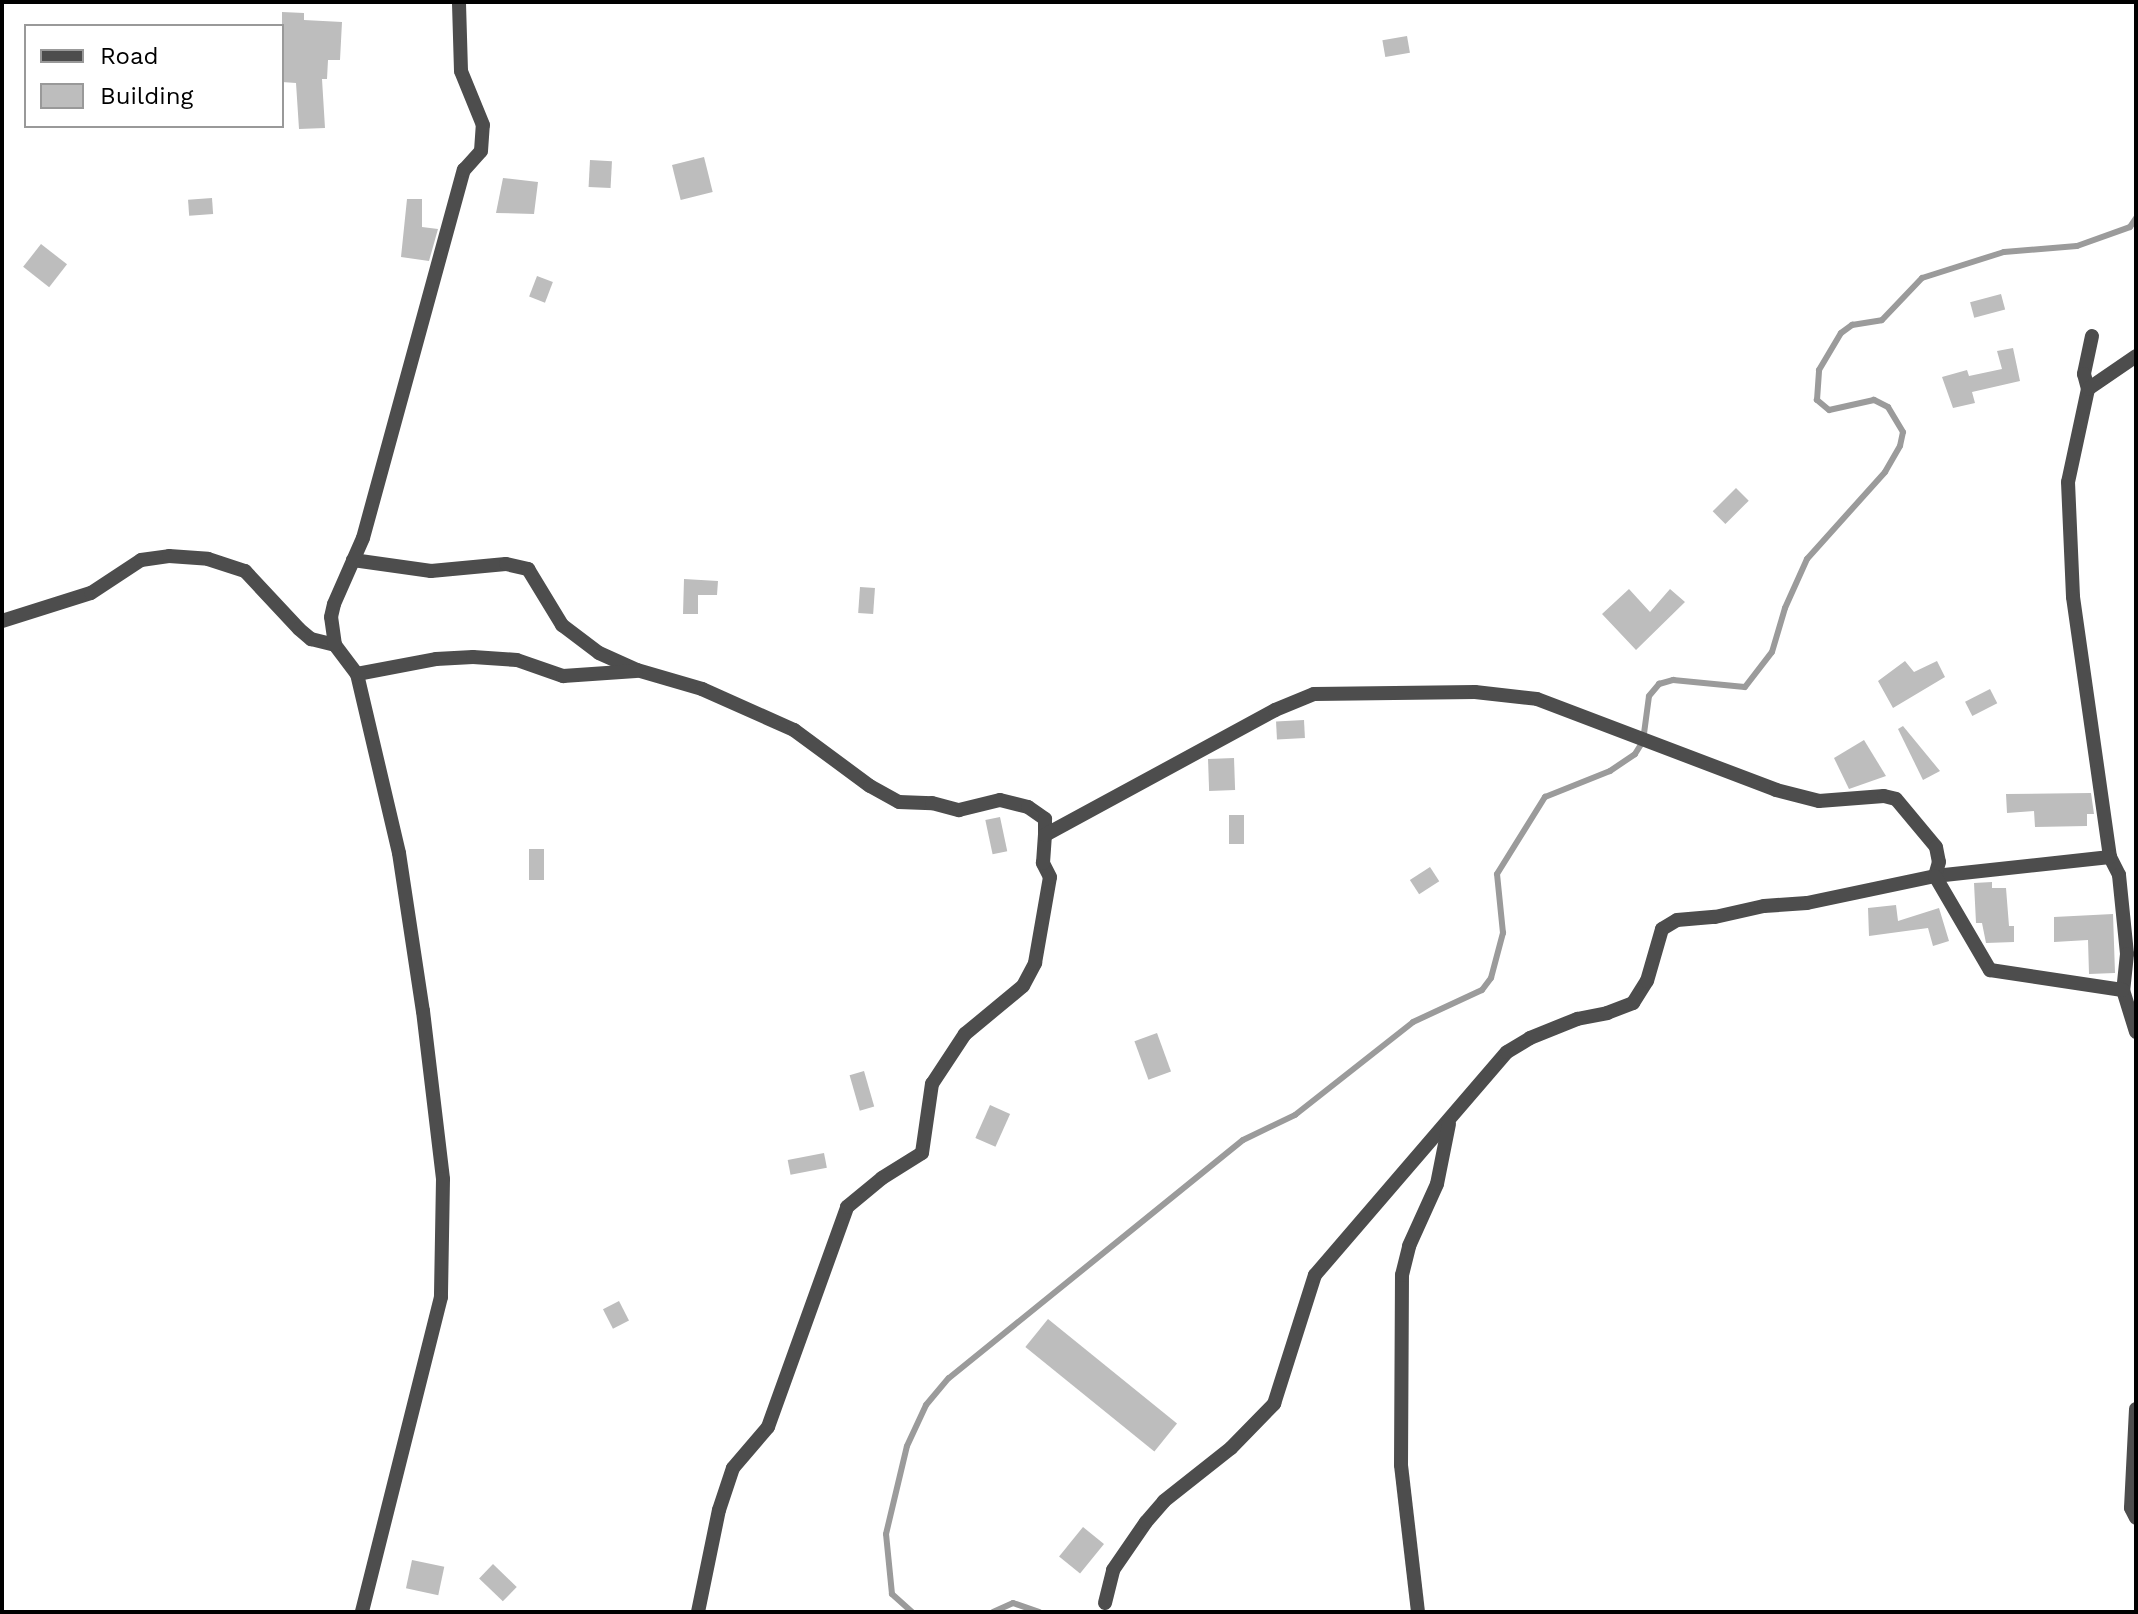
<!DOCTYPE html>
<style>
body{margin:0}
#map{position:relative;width:2138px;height:1614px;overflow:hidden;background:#fff;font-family:"Work Sans",sans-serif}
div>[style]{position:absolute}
.stream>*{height:6px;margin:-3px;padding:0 3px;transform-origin:3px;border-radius:3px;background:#9b9b9b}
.building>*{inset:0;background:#bdbdbd;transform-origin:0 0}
.minor>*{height:14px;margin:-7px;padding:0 7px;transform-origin:7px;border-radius:7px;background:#4d4d4d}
span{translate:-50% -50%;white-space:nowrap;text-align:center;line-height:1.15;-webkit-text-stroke:6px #fff;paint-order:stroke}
.frame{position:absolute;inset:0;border:4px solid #000;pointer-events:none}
.legend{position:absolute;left:24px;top:24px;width:260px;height:104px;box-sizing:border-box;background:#fff;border:2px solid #999;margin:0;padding:10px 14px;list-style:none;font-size:24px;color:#000}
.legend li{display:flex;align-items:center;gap:16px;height:40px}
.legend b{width:40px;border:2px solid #999}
</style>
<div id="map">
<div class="stream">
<i style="left:912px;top:1612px;width:27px;rotate:-138deg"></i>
<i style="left:892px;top:1594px;width:60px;rotate:-95.7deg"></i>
<i style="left:886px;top:1534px;width:90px;rotate:-76.6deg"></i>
<i style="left:907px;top:1446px;width:45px;rotate:-65.1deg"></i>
<i style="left:926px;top:1405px;width:35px;rotate:-50deg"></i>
<i style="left:949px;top:1378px;width:378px;rotate:-39deg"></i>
<i style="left:1243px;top:1140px;width:58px;rotate:-25.7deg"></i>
<i style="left:1295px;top:1115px;width:150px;rotate:-38.2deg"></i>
<i style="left:1413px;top:1022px;width:76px;rotate:-24.9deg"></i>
<i style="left:1482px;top:990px;width:15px;rotate:-53deg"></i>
<i style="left:1491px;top:978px;width:47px;rotate:-75.1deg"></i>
<i style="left:1503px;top:933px;width:59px;rotate:-95.8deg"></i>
<i style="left:1497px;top:874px;width:91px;rotate:-58.1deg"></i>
<i style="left:1545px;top:797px;width:70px;rotate:-21.8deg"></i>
<i style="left:1610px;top:771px;width:30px;rotate:-34deg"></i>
<i style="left:1635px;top:754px;width:15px;rotate:-58deg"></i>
<i style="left:1643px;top:741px;width:45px;rotate:-82.4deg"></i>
<i style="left:1649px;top:696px;width:16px;rotate:-50deg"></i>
<i style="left:1659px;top:684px;width:15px;rotate:-16deg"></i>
<i style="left:1673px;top:680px;width:72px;rotate:5.6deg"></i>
<i style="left:1745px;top:687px;width:44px;rotate:-52.4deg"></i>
<i style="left:1772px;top:652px;width:46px;rotate:-73.5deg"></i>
<i style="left:1785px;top:608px;width:54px;rotate:-65.8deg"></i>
<i style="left:1807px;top:559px;width:117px;rotate:-48.1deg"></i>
<i style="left:1885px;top:472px;width:30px;rotate:-60deg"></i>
<i style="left:1900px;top:446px;width:14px;rotate:-78deg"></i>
<i style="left:1903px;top:432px;width:29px;rotate:-121deg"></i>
<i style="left:1888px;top:407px;width:16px;rotate:-153deg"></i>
<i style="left:1874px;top:400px;width:46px;rotate:167.5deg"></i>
<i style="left:1829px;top:410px;width:16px;rotate:-140deg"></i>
<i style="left:1817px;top:400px;width:30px;rotate:-86deg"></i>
<i style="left:1819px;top:370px;width:43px;rotate:-59.3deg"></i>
<i style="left:1841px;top:333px;width:14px;rotate:-36deg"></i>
<i style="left:1852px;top:325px;width:30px;rotate:-9deg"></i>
<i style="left:1882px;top:320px;width:58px;rotate:-46.4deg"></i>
<i style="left:1922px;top:278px;width:86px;rotate:-17.6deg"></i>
<i style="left:2004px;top:252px;width:73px;rotate:-4.7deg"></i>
<i style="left:2077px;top:246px;width:56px;rotate:-19.7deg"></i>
<i style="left:2130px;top:227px;width:11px;rotate:-56deg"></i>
<i style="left:993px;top:1612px;width:22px;rotate:-24deg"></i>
<i style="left:1013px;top:1603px;width:28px;rotate:19deg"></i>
</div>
<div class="building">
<i style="clip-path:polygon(282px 12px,304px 13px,304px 20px,342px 22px,340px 60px,328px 60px,327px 79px,322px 79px,325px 128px,299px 129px,296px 83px,282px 82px)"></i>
<i style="left:1407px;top:36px;width:17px;height:25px;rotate:80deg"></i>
<i style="left:704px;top:157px;width:36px;height:33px;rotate:76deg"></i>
<i style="left:590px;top:160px;width:22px;height:27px;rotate:3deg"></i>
<i style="clip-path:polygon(503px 178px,538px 182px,534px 214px,496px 213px)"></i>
<i style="left:212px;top:198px;width:16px;height:24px;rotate:86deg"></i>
<i style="clip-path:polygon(407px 199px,422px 199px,422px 227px,438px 229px,429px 261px,401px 257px)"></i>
<i style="left:41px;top:244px;width:33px;height:29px;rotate:38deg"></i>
<i style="left:537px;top:276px;width:17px;height:22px;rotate:21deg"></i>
<i style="left:2001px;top:294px;width:16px;height:32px;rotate:75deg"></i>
<i style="clip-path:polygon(2013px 348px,2020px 381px,1972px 392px,1975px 403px,1953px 408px,1942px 377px,1967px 370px,1969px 376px,2002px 369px,1997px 351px)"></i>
<i style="left:1736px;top:488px;width:18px;height:33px;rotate:45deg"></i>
<i style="clip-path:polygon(684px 579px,718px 581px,717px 595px,698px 595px,698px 614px,683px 614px)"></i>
<i style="left:860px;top:587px;width:15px;height:26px;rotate:4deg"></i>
<i style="clip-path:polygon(1629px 589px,1650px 612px,1670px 589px,1685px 602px,1636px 650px,1602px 614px)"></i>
<i style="clip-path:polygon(1905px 661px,1914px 672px,1937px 661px,1945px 677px,1893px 708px,1878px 681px)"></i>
<i style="left:1990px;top:689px;width:16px;height:28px;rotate:63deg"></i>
<i style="left:1304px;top:720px;width:18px;height:28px;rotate:87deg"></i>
<i style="clip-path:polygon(1903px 726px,1940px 771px,1923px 780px,1898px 729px)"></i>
<i style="clip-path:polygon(1864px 740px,1886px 776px,1849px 789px,1834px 758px)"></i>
<i style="left:1234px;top:758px;width:32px;height:26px;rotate:88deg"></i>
<i style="clip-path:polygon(2091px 793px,2094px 814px,2087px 814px,2087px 826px,2035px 827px,2034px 811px,2007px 813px,2006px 794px)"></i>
<i style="left:1229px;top:815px;width:15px;height:29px"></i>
<i style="left:1000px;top:817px;width:35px;height:15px;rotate:78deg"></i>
<i style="left:529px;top:849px;width:15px;height:31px"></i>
<i style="left:1430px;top:867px;width:17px;height:24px;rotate:57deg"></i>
<i style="clip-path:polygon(1992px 882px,1992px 888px,2006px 888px,2009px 926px,2014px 926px,2014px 942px,1986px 943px,1982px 923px,1976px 923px,1974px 883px)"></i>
<i style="clip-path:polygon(1896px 905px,1898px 921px,1939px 908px,1949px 941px,1933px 946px,1928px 928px,1869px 936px,1868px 908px)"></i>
<i style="clip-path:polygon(2113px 914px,2115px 973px,2089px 974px,2088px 940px,2054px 942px,2054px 917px)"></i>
<i style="left:1157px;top:1033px;width:41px;height:24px;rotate:70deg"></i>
<i style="left:864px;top:1071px;width:37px;height:15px;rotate:74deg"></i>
<i style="left:990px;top:1105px;width:22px;height:36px;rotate:24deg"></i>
<i style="left:824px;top:1153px;width:15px;height:37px;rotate:79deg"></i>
<i style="left:619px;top:1301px;width:22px;height:18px;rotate:63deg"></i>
<i style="left:1048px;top:1319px;width:166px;height:36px;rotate:39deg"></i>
<i style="left:1083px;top:1527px;width:27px;height:38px;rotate:39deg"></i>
<i style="left:412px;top:1560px;width:33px;height:29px;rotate:12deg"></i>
<i style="left:493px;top:1564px;width:33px;height:20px;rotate:44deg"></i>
</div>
<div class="minor">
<i style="left:2092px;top:336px;width:39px;rotate:102deg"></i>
<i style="left:2084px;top:374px;width:16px;rotate:75deg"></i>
<i style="left:2088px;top:389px;width:95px;rotate:102.1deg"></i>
<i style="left:2068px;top:482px;width:115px;rotate:87.5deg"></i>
<i style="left:2073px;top:597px;width:263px;rotate:81.9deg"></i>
<i style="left:2110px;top:857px;width:20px;rotate:63deg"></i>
<i style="left:2119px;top:875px;width:79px;rotate:84.2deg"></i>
<i style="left:2127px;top:954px;width:36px;rotate:96deg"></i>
<i style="left:2123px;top:990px;width:44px;rotate:72.8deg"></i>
<i style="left:2088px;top:389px;width:58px;rotate:-34.5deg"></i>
<i style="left:353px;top:560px;width:79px;rotate:8deg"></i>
<i style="left:431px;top:571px;width:75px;rotate:-5.3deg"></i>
<i style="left:506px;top:564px;width:23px;rotate:13deg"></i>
<i style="left:528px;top:569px;width:66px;rotate:58.7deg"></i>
<i style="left:562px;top:625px;width:46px;rotate:37.1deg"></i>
<i style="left:599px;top:653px;width:42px;rotate:24.1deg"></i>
<i style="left:637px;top:670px;width:68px;rotate:16.3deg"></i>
<i style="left:702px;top:689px;width:101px;rotate:24deg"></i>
<i style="left:794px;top:730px;width:94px;rotate:36.4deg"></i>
<i style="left:870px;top:786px;width:33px;rotate:29deg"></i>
<i style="left:899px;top:802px;width:33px;rotate:2deg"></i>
<i style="left:932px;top:803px;width:28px;rotate:15deg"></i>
<i style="left:959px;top:810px;width:42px;rotate:-13.7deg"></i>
<i style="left:1000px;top:800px;width:29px;rotate:14deg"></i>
<i style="left:1028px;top:807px;width:21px;rotate:35deg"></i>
<i style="left:1045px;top:819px;width:16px;rotate:90deg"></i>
<i style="left:2px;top:621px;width:93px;rotate:-17.5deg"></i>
<i style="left:91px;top:593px;width:60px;rotate:-33.4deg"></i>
<i style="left:141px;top:560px;width:28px;rotate:-8deg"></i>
<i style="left:169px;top:556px;width:39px;rotate:4deg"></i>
<i style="left:208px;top:559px;width:39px;rotate:18deg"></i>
<i style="left:245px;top:571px;width:79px;rotate:47deg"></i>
<i style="left:299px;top:629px;width:16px;rotate:40deg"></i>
<i style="left:311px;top:639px;width:25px;rotate:14deg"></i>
<i style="left:335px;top:645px;width:36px;rotate:53deg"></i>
<i style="left:357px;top:674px;width:184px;rotate:76.8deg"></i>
<i style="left:399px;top:853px;width:160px;rotate:81.4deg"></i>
<i style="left:423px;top:1011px;width:169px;rotate:83.2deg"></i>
<i style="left:443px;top:1179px;width:118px;rotate:91deg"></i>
<i style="left:441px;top:1297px;width:325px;rotate:104.1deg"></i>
<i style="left:335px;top:645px;width:28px;rotate:-98deg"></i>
<i style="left:331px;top:617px;width:13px;rotate:-77deg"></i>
<i style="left:334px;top:604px;width:72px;rotate:-66.3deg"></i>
<i style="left:363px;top:538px;width:382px;rotate:-74.7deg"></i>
<i style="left:464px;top:170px;width:25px;rotate:-48deg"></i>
<i style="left:481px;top:151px;width:26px;rotate:-86deg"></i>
<i style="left:483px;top:125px;width:58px;rotate:-112.2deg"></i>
<i style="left:461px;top:71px;width:69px;rotate:-91.7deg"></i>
<i style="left:357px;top:674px;width:80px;rotate:-10.8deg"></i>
<i style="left:436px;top:659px;width:37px;rotate:-3deg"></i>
<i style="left:473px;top:657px;width:44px;rotate:3.9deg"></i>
<i style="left:517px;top:660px;width:49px;rotate:19.2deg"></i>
<i style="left:563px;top:676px;width:73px;rotate:-3.9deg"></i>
<i style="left:2136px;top:1409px;width:99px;rotate:92.9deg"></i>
<i style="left:2131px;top:1508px;width:11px;rotate:63deg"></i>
<i style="left:1105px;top:1603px;width:34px;rotate:-76deg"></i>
<i style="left:1113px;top:1570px;width:58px;rotate:-55.5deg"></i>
<i style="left:1146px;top:1522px;width:28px;rotate:-49deg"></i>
<i style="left:1164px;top:1501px;width:85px;rotate:-38.3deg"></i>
<i style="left:1231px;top:1448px;width:62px;rotate:-45.7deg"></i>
<i style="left:1274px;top:1404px;width:135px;rotate:-72.4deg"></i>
<i style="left:1315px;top:1275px;width:294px;rotate:-49.3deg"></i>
<i style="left:1507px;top:1052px;width:27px;rotate:-31deg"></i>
<i style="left:1530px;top:1038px;width:51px;rotate:-22deg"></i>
<i style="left:1577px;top:1019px;width:31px;rotate:-11deg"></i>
<i style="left:1607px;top:1013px;width:28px;rotate:-21deg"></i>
<i style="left:1633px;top:1003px;width:26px;rotate:-58deg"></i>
<i style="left:1647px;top:981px;width:54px;rotate:-73.9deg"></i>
<i style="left:1662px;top:929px;width:17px;rotate:-31deg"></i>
<i style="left:1677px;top:920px;width:38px;rotate:-5deg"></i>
<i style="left:1715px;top:917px;width:50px;rotate:-12.7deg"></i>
<i style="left:1764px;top:906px;width:43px;rotate:-4deg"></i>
<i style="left:1807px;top:903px;width:131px;rotate:-11.9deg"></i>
<i style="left:1935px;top:876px;width:176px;rotate:-6.2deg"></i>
<i style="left:698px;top:1612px;width:104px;rotate:-78.4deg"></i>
<i style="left:719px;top:1510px;width:44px;rotate:-71.6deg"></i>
<i style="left:733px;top:1468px;width:54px;rotate:-49.5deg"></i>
<i style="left:768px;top:1427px;width:234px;rotate:-70.2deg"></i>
<i style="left:847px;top:1207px;width:45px;rotate:-39.6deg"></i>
<i style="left:882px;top:1178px;width:47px;rotate:-32deg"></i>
<i style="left:922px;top:1153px;width:70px;rotate:-81.8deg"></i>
<i style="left:932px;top:1084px;width:60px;rotate:-56.6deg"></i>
<i style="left:965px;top:1034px;width:75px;rotate:-39.6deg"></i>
<i style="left:1023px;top:986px;width:26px;rotate:-62deg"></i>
<i style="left:1035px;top:963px;width:87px;rotate:-80.1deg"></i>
<i style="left:1050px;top:877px;width:16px;rotate:-117deg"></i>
<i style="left:1043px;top:863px;width:28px;rotate:-86deg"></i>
<i style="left:1045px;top:835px;width:262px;rotate:-28.5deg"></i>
<i style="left:1275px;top:710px;width:42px;rotate:-22.3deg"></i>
<i style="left:1314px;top:694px;width:161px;rotate:-0.7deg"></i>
<i style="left:1475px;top:692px;width:62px;rotate:6.4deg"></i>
<i style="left:1537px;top:699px;width:256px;rotate:20.8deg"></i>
<i style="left:1776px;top:790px;width:44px;rotate:14.3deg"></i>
<i style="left:1819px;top:801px;width:65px;rotate:-4.4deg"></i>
<i style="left:1884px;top:796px;width:12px;rotate:14deg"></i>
<i style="left:1896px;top:799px;width:62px;rotate:50.2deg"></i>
<i style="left:1936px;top:847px;width:15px;rotate:79deg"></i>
<i style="left:1939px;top:862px;width:15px;rotate:106deg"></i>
<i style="left:1935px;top:876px;width:109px;rotate:59.7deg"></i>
<i style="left:1990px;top:970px;width:134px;rotate:8.6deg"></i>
<i style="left:1418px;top:1612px;width:148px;rotate:-96.6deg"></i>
<i style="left:1401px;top:1465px;width:190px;rotate:-89.7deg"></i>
<i style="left:1402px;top:1275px;width:30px;rotate:-76deg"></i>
<i style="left:1409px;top:1246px;width:68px;rotate:-65.7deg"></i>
<i style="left:1437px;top:1184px;width:61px;rotate:-78.7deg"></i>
</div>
<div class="frame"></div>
<ul class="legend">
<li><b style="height:10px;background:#4d4d4d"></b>Road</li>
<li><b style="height:22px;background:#bdbdbd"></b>Building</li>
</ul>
</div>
